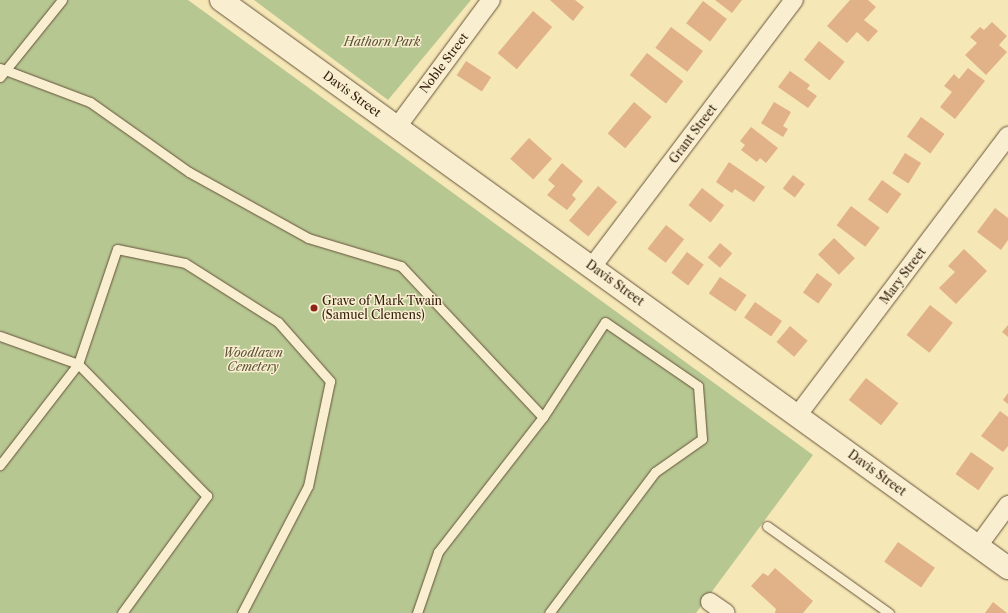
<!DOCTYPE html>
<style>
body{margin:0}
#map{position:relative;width:1008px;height:613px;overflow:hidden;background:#f6e7b6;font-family:"Libre Caslon Text",serif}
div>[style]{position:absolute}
.green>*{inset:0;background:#b7c792}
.building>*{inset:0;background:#e1b188;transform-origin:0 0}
.roads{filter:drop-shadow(0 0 1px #66523a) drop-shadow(0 0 1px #66523a)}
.lane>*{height:9px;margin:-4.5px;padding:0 4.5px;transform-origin:4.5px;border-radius:4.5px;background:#f9efd0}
.street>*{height:18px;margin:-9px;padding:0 9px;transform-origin:9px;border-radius:9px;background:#f9efd0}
.secondary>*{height:22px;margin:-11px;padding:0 11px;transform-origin:11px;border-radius:11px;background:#f9efd0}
.dots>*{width:11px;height:11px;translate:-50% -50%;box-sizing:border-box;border:2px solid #f9efd0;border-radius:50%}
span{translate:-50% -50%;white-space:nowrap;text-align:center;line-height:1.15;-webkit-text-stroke:3px #f9efd0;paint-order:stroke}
.park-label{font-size:12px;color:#5d5237;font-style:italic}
.street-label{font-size:12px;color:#362010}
.poi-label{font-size:12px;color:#362010}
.left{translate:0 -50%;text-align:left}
</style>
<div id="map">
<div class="green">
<i style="clip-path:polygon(0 0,188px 0,813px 455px,696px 613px,0 613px)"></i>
<i style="clip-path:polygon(254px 0,471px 0,388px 100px)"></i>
</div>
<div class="building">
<i style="clip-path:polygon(550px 0,575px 0,584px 7px,573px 21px)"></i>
<i style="clip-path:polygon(715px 0,742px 0,732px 13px)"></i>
<i style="clip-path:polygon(850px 0,868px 0,876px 7px,864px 20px,878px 31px,868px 42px,857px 32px,847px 43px,827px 26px)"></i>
<i style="left:703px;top:1px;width:30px;height:28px;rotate:37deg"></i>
<i style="left:533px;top:11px;width:25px;height:55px;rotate:40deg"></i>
<i style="clip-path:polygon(992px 22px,1007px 36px,999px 45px,1007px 52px,986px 75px,965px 55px,977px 43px,970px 37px,980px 27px,984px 30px)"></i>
<i style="left:671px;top:27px;width:40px;height:26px;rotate:37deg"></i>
<i style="left:819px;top:41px;width:33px;height:24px;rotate:39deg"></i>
<i style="left:647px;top:53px;width:46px;height:28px;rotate:38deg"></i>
<i style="left:466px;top:61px;width:30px;height:17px;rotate:33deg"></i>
<i style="clip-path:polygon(968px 68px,985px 81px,955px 119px,940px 107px,952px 92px,944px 86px,954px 74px,959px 79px)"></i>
<i style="clip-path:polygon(790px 71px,810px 85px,807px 89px,817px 96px,808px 108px,778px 87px)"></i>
<i style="left:634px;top:102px;width:23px;height:41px;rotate:40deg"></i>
<i style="clip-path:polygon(774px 102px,791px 112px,783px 126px,788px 129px,783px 137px,761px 123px)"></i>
<i style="left:921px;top:117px;width:29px;height:24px;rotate:36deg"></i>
<i style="clip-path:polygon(751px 127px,778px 148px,766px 163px,760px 158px,757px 162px,741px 150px,745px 145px,740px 141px)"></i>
<i style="left:529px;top:138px;width:31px;height:28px;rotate:42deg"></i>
<i style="left:905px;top:153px;width:19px;height:24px;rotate:32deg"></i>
<i style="clip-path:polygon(729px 162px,765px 187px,754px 202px,735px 189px,732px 193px,716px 182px)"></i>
<i style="clip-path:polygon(562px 163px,583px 181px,572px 195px,576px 199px,567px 210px,547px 195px,555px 186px,548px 180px)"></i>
<i style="left:793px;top:175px;width:15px;height:17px;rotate:37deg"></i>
<i style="left:882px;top:180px;width:24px;height:24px;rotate:36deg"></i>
<i style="left:598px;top:186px;width:25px;height:45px;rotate:40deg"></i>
<i style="left:702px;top:188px;width:28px;height:22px;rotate:38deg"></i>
<i style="left:851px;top:206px;width:36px;height:24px;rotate:37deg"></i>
<i style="clip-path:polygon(995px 208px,1008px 218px,1008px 240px,1001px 250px,977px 232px)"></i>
<i style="left:666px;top:225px;width:23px;height:30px;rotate:38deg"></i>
<i style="left:834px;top:238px;width:29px;height:23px;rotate:44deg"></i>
<i style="left:720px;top:243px;width:16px;height:19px;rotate:40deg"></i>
<i style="clip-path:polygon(964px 249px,987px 271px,956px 304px,939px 288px,955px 272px,948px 266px)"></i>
<i style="left:687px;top:252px;width:21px;height:26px;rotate:37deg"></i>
<i style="left:817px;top:273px;width:19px;height:24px;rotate:36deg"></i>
<i style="left:720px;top:277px;width:32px;height:20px;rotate:34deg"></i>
<i style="left:755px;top:302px;width:33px;height:19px;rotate:35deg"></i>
<i style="left:930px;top:305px;width:29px;height:38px;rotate:38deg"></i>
<i style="clip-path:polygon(1008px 325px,1008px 337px,1002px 332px)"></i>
<i style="left:790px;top:326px;width:23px;height:21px;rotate:40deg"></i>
<i style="left:866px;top:378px;width:41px;height:28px;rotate:38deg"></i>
<i style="clip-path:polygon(1008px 393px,1008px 404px,1003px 400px)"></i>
<i style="clip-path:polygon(1000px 411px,1008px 417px,1008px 446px,1003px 452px,981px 436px)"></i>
<i style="left:971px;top:452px;width:28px;height:27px;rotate:35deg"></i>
<i style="left:898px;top:542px;width:45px;height:24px;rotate:35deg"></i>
<i style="clip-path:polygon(775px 568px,813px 601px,803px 613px,775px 613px,776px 609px,751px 586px,763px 573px,768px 576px)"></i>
<i style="clip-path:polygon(993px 602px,1007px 613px,985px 613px)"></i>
</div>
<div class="roads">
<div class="lane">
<i style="left:0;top:68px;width:96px;rotate:20.7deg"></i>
<i style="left:90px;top:102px;width:121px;rotate:35.3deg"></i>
<i style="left:189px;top:172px;width:136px;rotate:29deg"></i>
<i style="left:308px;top:238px;width:97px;rotate:16.8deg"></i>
<i style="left:401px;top:266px;width:207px;rotate:46.8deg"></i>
<i style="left:543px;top:417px;width:171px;rotate:127.9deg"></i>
<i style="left:438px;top:552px;width:65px;rotate:109deg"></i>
<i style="left:0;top:77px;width:99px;rotate:-51.2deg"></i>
<i style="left:0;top:336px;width:83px;rotate:19.7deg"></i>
<i style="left:78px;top:364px;width:128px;rotate:127.7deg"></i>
<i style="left:543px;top:417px;width:113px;rotate:-56.9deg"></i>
<i style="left:605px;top:322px;width:113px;rotate:34.5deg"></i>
<i style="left:698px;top:386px;width:53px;rotate:85.7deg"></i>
<i style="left:702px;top:439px;width:57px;rotate:144.9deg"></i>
<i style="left:655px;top:472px;width:176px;rotate:126.9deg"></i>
<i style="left:767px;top:526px;width:150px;rotate:35.5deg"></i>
<i style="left:122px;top:613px;width:145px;rotate:-54deg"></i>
<i style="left:207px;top:496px;width:185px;rotate:-134.3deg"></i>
<i style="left:78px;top:364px;width:121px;rotate:-71.3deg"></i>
<i style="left:117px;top:249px;width:69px;rotate:11.6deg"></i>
<i style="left:185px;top:263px;width:110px;rotate:32.4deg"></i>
<i style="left:278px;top:322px;width:79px;rotate:48.6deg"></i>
<i style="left:330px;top:381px;width:107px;rotate:101.8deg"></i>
<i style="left:308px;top:486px;width:143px;rotate:117.5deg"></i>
</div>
<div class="street">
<i style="left:397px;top:127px;width:158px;rotate:-53.5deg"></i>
<i style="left:592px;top:267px;width:335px;rotate:-52.9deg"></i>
<i style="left:797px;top:416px;width:351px;rotate:-53deg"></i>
<i style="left:978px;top:546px;width:51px;rotate:-53.8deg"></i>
<i style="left:710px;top:602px;width:19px;rotate:35deg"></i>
</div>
<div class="secondary">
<i style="left:221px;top:0;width:971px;rotate:35.82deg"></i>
</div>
</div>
<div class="dots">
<i style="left:314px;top:308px;background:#8f2418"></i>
</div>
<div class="park-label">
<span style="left:382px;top:42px">Hathorn Park</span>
<span style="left:253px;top:360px">Woodlawn<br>Cemetery</span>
</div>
<div class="street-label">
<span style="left:444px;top:63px;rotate:-53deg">Noble Street</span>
<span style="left:352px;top:94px;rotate:36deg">Davis Street</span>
<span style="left:693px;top:134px;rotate:-53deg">Grant Street</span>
<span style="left:903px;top:276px;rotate:-53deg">Mary Street</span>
<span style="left:615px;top:283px;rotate:36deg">Davis Street</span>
<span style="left:877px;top:473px;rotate:36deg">Davis Street</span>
</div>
<div class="poi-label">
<span class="left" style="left:322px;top:308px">Grave of Mark Twain<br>(Samuel Clemens)</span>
</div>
</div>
